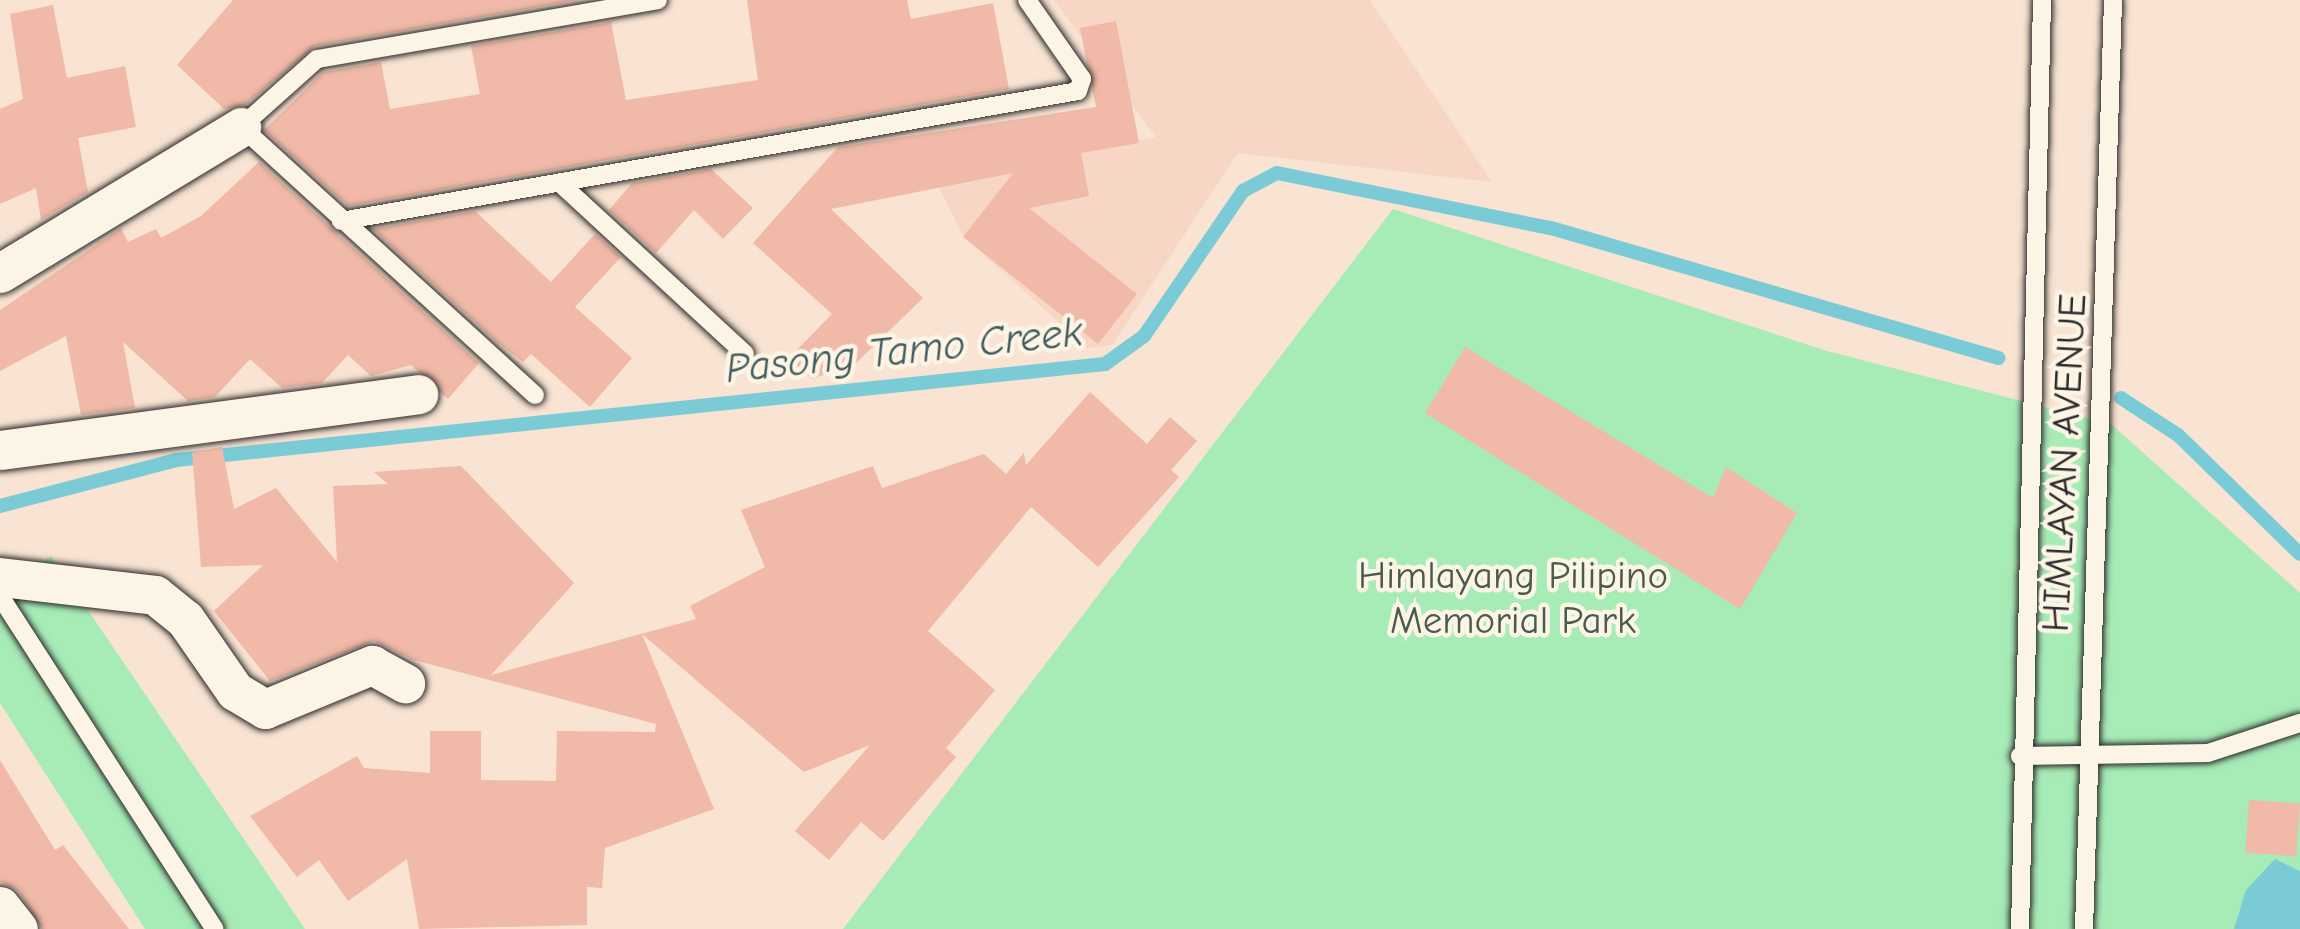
<!DOCTYPE html>
<style>
body{margin:0}
#map{position:relative;width:2300px;height:929px;overflow:hidden;background:#f9e3d2;font-family:"Comic Neue",sans-serif}
div>[style]{position:absolute}
.built>*{inset:0;background:#f7d6c5}
.green>*{inset:0;background:#a7ecb7}
.water>*{inset:0;background:#7bcbd6}
.stream>*{height:14px;margin:-7px;padding:0 7px;transform-origin:7px;border-radius:7px;background:#7bcbd6}
.building>*{inset:0;background:#f1b9a7;transform-origin:0 0}
.roads{filter:drop-shadow(0 0 3px #2b2b2b) drop-shadow(0 0 3px #2b2b2b)}
.lane>*{height:18px;margin:-9px;padding:0 9px;transform-origin:9px;border-radius:9px;background:#fcf5e5}
.street>*{height:39px;margin:-19.5px;padding:0 19.5px;transform-origin:19.5px;border-radius:19.5px;background:#fcf5e5}
span{translate:-50% -50%;white-space:nowrap;text-align:center;line-height:1.15;-webkit-text-stroke:9px #fcf5e5;paint-order:stroke}
.street-label{font-size:39px;color:#2b2b2b}
.park-label{font-size:39px;color:#4a5b4e}
.water-label{font-size:42px;color:#435b5e;font-style:italic}
</style>
<div id="map">
<div class="built">
<i style="clip-path:polygon(1054px 0,1370px 0,1492px 182px,1238px 153px,1112px 345px,1087px 348px,963px 236px,935px 179px,1156px 137px)"></i>
</div>
<div class="green">
<i style="clip-path:polygon(1393px 209px,1827px 351px,2111px 424px,2300px 593px,2300px 929px,843px 929px)"></i>
<i style="clip-path:polygon(51px 556px,305px 929px,145px 929px,0 703px,0 591px)"></i>
</div>
<div class="water">
<i style="clip-path:polygon(2275px 859px,2300px 871px,2300px 929px,2234px 929px,2246px 890px)"></i>
</div>
<div class="stream">
<i style="left:2121px;top:398px;width:68px;rotate:33deg"></i>
<i style="left:2178px;top:435px;width:170px;rotate:44.3deg"></i>
<i style="left:0;top:506px;width:182px;rotate:-14.6deg"></i>
<i style="left:176px;top:460px;width:934px;rotate:-5.9deg"></i>
<i style="left:1105px;top:364px;width:48px;rotate:-35.7deg"></i>
<i style="left:1144px;top:336px;width:176px;rotate:-55.7deg"></i>
<i style="left:1243px;top:191px;width:38px;rotate:-28deg"></i>
<i style="left:1277px;top:173px;width:279px;rotate:11.4deg"></i>
<i style="left:1551px;top:228px;width:466px;rotate:16.2deg"></i>
</div>
<div class="building">
<i style="clip-path:polygon(233px 0,579px 0,315px 46px,246px 104px,224px 109px,177px 65px)"></i>
<i style="clip-path:polygon(747px 0,907px 0,911px 19px,993px 3px,1009px 89px,348px 206px,264px 130px,323px 72px,381px 62px,390px 109px,480px 94px,471px 46px,611px 22px,626px 100px,758px 80px)"></i>
<i style="clip-path:polygon(53px 5px,67px 78px,125px 66px,136px 127px,78px 138px,88px 192px,41px 220px,36px 188px,0 204px,0 109px,23px 99px,10px 14px)"></i>
<i style="clip-path:polygon(1116px 21px,1139px 143px,1081px 153px,1089px 196px,1029px 208px,1137px 294px,1098px 344px,963px 237px,1013px 173px,831px 209px,923px 298px,856px 363px,812px 379px,789px 358px,832px 314px,753px 243px,838px 147px,1096px 107px,1080px 28px)"></i>
<i style="clip-path:polygon(259px 162px,479px 363px,448px 399px,411px 365px,371px 376px,348px 355px,322px 383px,282px 388px,250px 359px,215px 397px,188px 401px,123px 342px,135px 408px,81px 415px,66px 336px,0 371px,0 310px,121px 228px,128px 242px,156px 229px,161px 238px,201px 216px)"></i>
<i style="clip-path:polygon(711px 169px,753px 208px,723px 239px,694px 210px,656px 253px,609px 210px,632px 183px)"></i>
<i style="clip-path:polygon(475px 211px,551px 282px,595px 234px,621px 257px,575px 307px,632px 358px,590px 407px,531px 354px,523px 362px,497px 342px,373px 229px)"></i>
<i style="clip-path:polygon(1465px 347px,1713px 498px,1726px 467px,1797px 513px,1740px 609px,1425px 413px)"></i>
<i style="clip-path:polygon(1090px 392px,1147px 444px,1170px 417px,1197px 441px,1171px 470px,1179px 477px,1098px 567px,1031px 507px,928px 631px,995px 690px,946px 748px,956px 757px,883px 841px,861px 822px,829px 860px,795px 831px,870px 745px,804px 772px,642px 634px,714px 809px,605px 848px,602px 888px,587px 887px,587px 925px,419px 929px,407px 859px,348px 901px,319px 860px,297px 877px,250px 816px,357px 756px,364px 768px,430px 773px,430px 731px,481px 731px,481px 780px,556px 781px,557px 731px,655px 732px,656px 724px,414px 660px,374px 641px,270px 681px,214px 611px,263px 565px,201px 567px,192px 452px,222px 447px,234px 509px,276px 488px,337px 562px,333px 486px,388px 484px,374px 472px,461px 466px,574px 583px,491px 675px,696px 619px,690px 606px,765px 567px,741px 510px,873px 466px,882px 488px,984px 454px,1006px 474px,1024px 453px,1026px 465px)"></i>
<i style="clip-path:polygon(0 760px,55px 850px,63px 845px,129px 929px,42px 929px,19px 891px,0 882px)"></i>
<i style="left:2249px;top:800px;width:51px;height:53px;rotate:4deg"></i>
</div>
<div class="roads">
<div class="lane">
<i style="left:562px;top:185px;width:249px;rotate:42.7deg"></i>
<i style="left:341px;top:221px;width:748px;rotate:-10deg"></i>
<i style="left:1078px;top:91px;width:13px;rotate:-72deg"></i>
<i style="left:1082px;top:79px;width:96px;rotate:-124.8deg"></i>
<i style="left:535px;top:395px;width:398px;rotate:-137.6deg"></i>
<i style="left:241px;top:127px;width:102px;rotate:-41.8deg"></i>
<i style="left:317px;top:59px;width:346px;rotate:-9.8deg"></i>
<i style="left:0;top:596px;width:396px;rotate:57.2deg"></i>
<i style="left:2020px;top:756px;width:188px;rotate:-0.9deg"></i>
<i style="left:2208px;top:753px;width:97px;rotate:-18.1deg"></i>
<i style="left:2020px;top:929px;width:929px;rotate:-88.64deg"></i>
<i style="left:2084px;top:929px;width:929px;rotate:-88.21deg"></i>
</div>
<div class="street">
<i style="left:0;top:273px;width:282px;rotate:-31.2deg"></i>
<i style="left:0;top:450px;width:422px;rotate:-7.6deg"></i>
<i style="left:0;top:577px;width:156px;rotate:6.6deg"></i>
<i style="left:155px;top:595px;width:38px;rotate:39deg"></i>
<i style="left:185px;top:619px;width:88px;rotate:55.2deg"></i>
<i style="left:235px;top:691px;width:35px;rotate:31deg"></i>
<i style="left:265px;top:709px;width:116px;rotate:-22.4deg"></i>
<i style="left:372px;top:665px;width:38px;rotate:29deg"></i>
<i style="left:0;top:906px;width:29px;rotate:52deg"></i>
</div>
</div>
<div class="street-label">
<span style="left:2065px;top:463px;rotate:-87deg">HIMLAYAN AVENUE</span>
</div>
<div class="park-label">
<span style="left:1513px;top:599px">Himlayang Pilipino<br>Memorial Park</span>
</div>
<div class="water-label">
<span style="left:904px;top:351px;rotate:-6deg">Pasong Tamo Creek</span>
</div>
</div>
